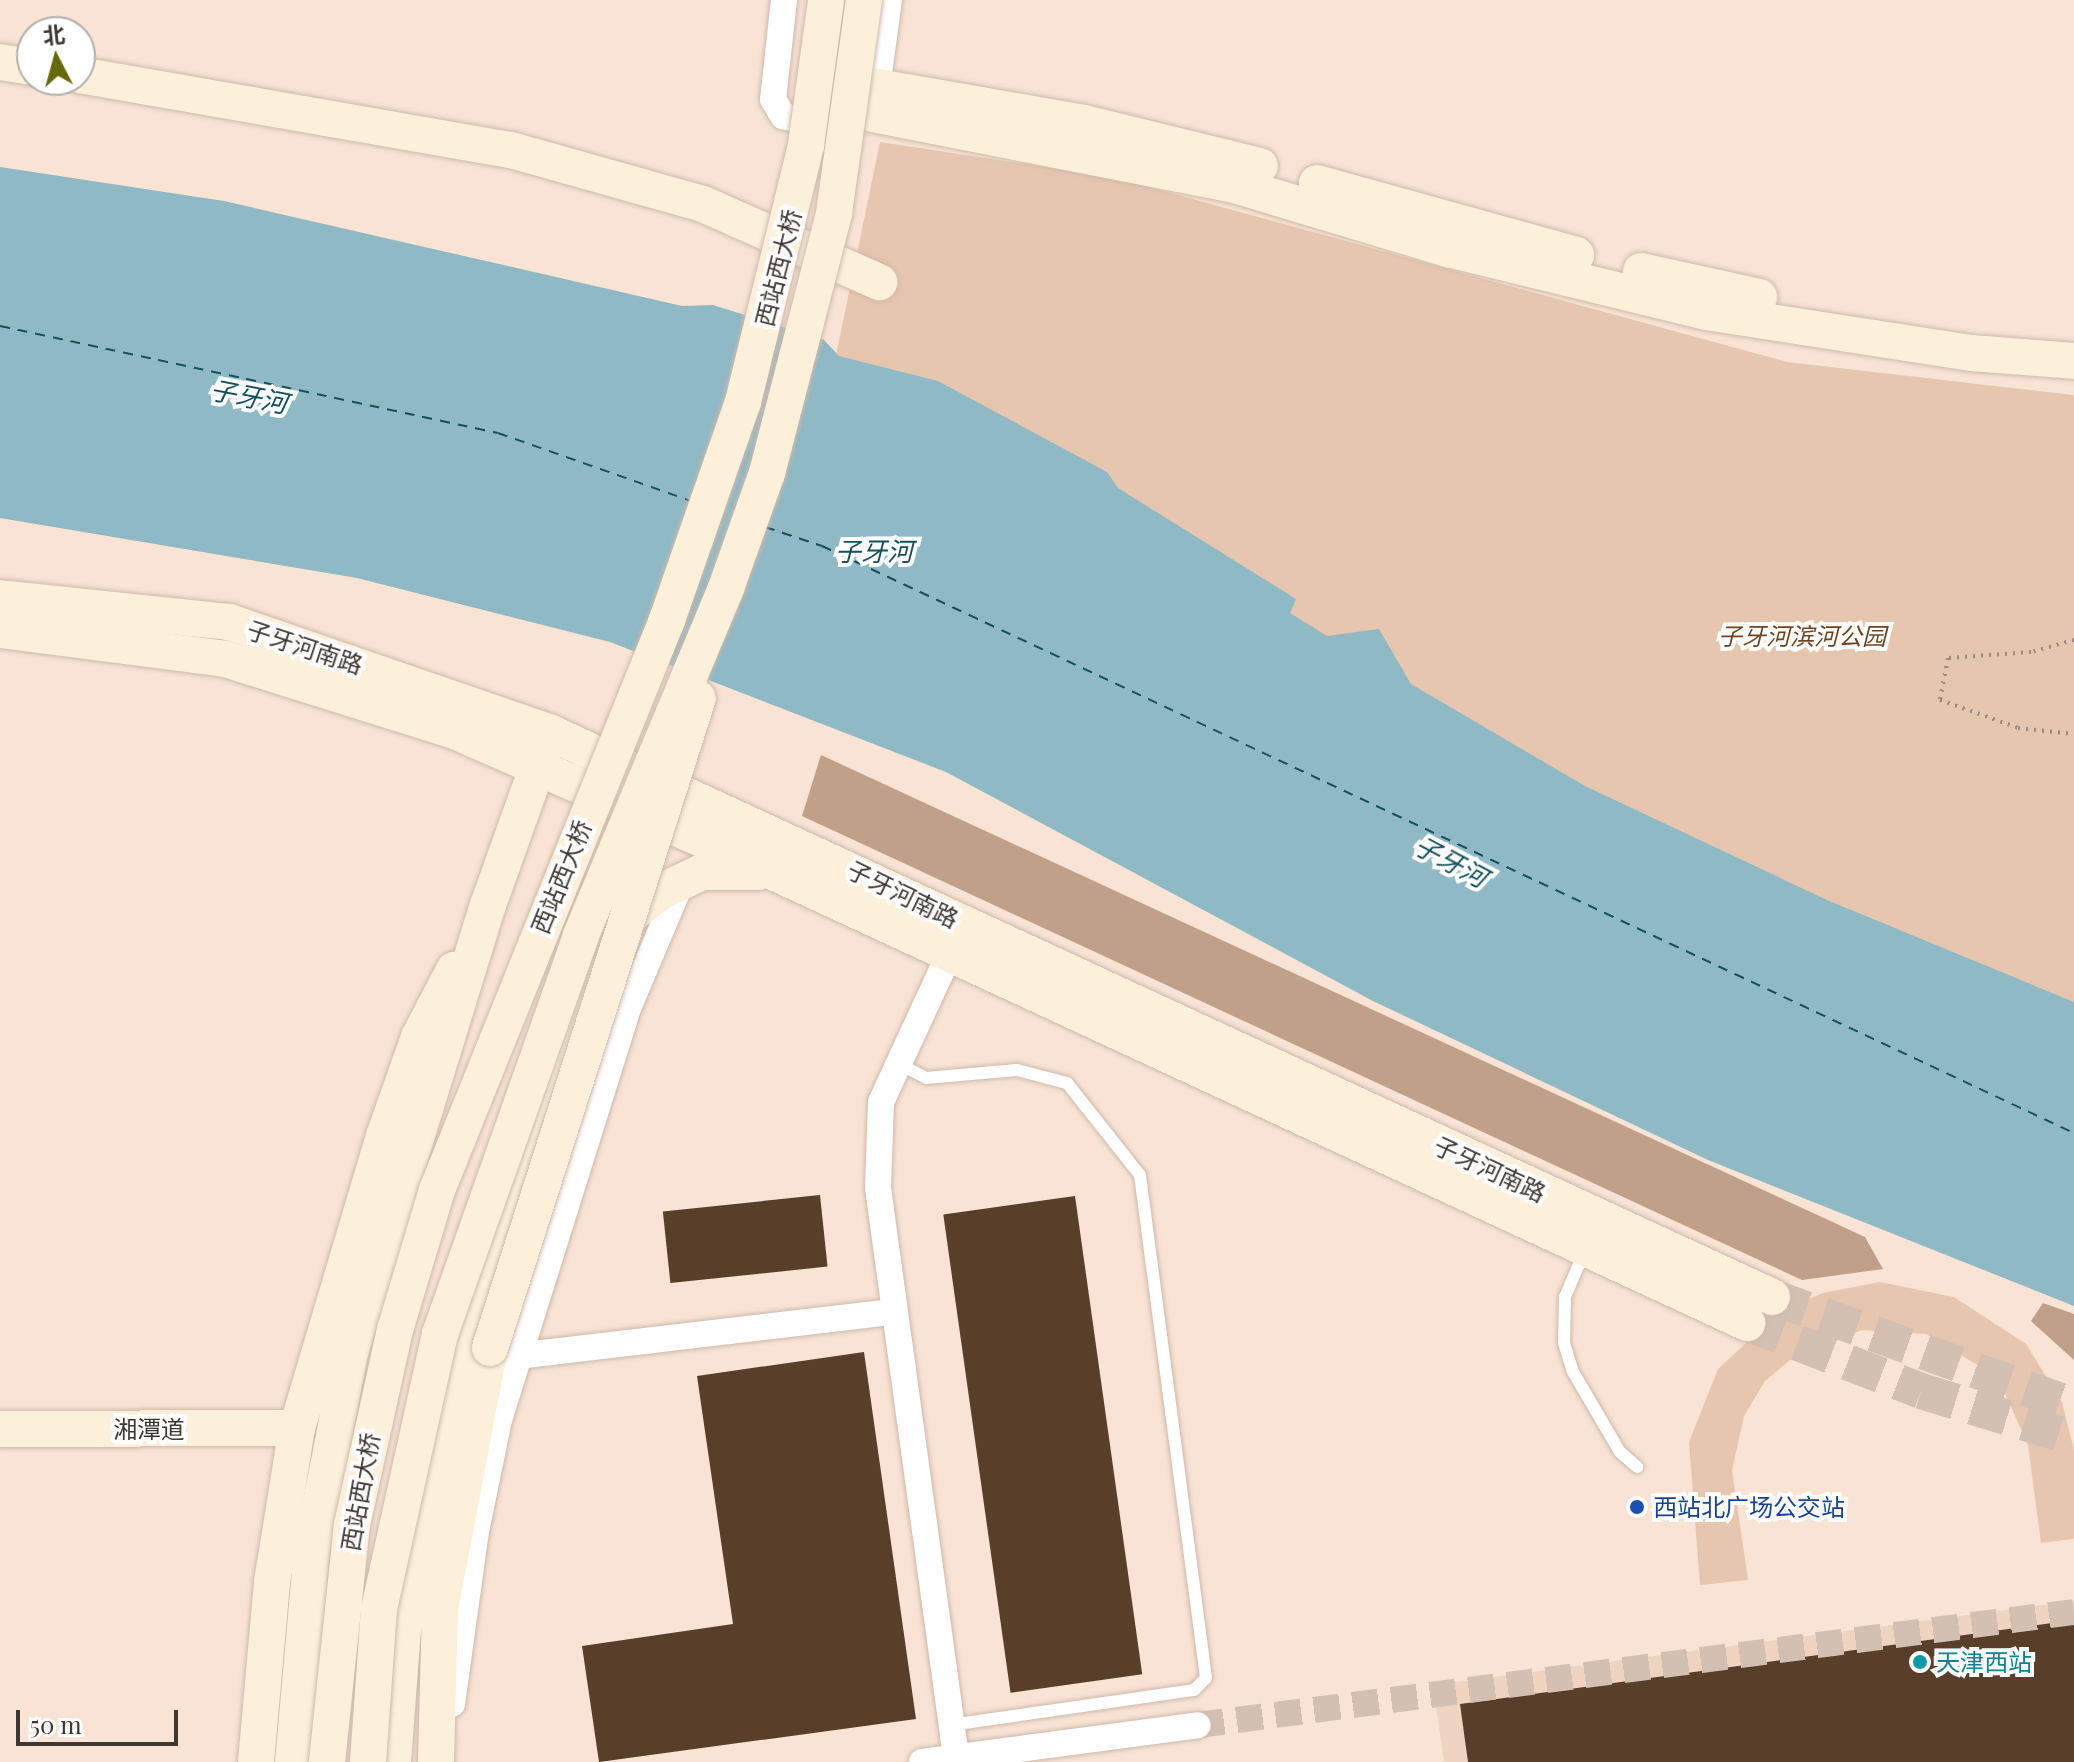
<!DOCTYPE html>
<meta charset="utf-8">
<style>
body{margin:0}
#map{position:relative;width:2074px;height:1762px;overflow:hidden;background:#f8e3d4;font-family:"Playfair Display","Noto Sans SC",serif}
div>[style]{position:absolute}
.built>*{inset:0;background:#efd4c1}
.green>*{inset:0;background:#e6c6af}
.forest>*{inset:0;background:#c0a089}
.water>*{inset:0;background:#8eb9c5}
.ferry>*{height:2px;margin-top:-1px;transform-origin:0;background:repeating-linear-gradient(90deg,#13505d 0 10px,transparent 0 18px)}
.building>*{inset:0;background:#593e2a;transform-origin:0 0}
.street-tunnel>*{height:26px;margin-top:-13px;transform-origin:0;background:repeating-linear-gradient(90deg,#d3c0b3 0 26px,transparent 0 39px)}
.secondary-tunnel>*{height:36px;margin-top:-18px;transform-origin:0;background:repeating-linear-gradient(90deg,#d3c0b3 0 36px,transparent 0 54px)}
.path>*{height:4px;margin-top:-2px;transform-origin:0;background:repeating-linear-gradient(90deg,#998b80 0 2px,transparent 0 8px)}
.roads{filter:drop-shadow(0 0 2px #cdb9ab) drop-shadow(0 0 2px #cdb9ab)}
.lane>*{height:12px;margin:-6px;padding:0 6px;transform-origin:6px;border-radius:6px;background:#fff}
.street>*{height:26px;margin:-13px;padding:0 13px;transform-origin:13px;border-radius:13px;background:#fff}
.secondary>*{height:36px;margin:-18px;padding:0 18px;transform-origin:18px;border-radius:18px;background:#fcf0db}
.bridges{filter:drop-shadow(0 0 2px #cdb9ab) drop-shadow(0 0 2px #cdb9ab)}
.secondary-bridge>*{height:36px;margin:-18px;padding:0 18px;transform-origin:18px;border-radius:18px;background:#fcf0db}
.dots>*{width:22px;height:22px;translate:-50% -50%;box-sizing:border-box;border:4px solid #fff;border-radius:50%}
span{translate:-50% -50%;white-space:nowrap;text-align:center;line-height:1.15;-webkit-text-stroke:8px #fff;paint-order:stroke}
.street-label{font-size:24px;color:#3e3630}
.park-label{font-size:24px;color:#714420;font-style:italic}
.transit-label{font-size:24px;color:#164399}
.left{translate:0 -50%;text-align:left}
.culture-label{font-size:24px;color:#0d838f}
.water-label{font-size:26px;color:#13505d;font-style:italic}
.north{position:absolute;left:16px;top:16px;width:80px;height:80px;box-sizing:border-box;background:#fff;border:2px solid #b2afac;border-radius:50%;rotate:354deg;font-size:22px;font-weight:700;line-height:32px;text-align:center;color:#3e3630}
.north::after{content:'';display:block;margin:auto;width:28px;height:36px;background:#666a0a;clip-path:polygon(50% 0,100% 100%,50% 72%,0 100%)}
.scale{position:absolute;left:16px;top:1710px;width:162px;height:36px;box-sizing:border-box;border:4px solid #3e3630;border-top:0;padding-left:10px;font-size:24px;line-height:28px;white-space:nowrap;color:#3e3630;-webkit-text-stroke:6px #fff;paint-order:stroke}
</style>
<div id="map">
<div class="built">
<i style="clip-path:polygon(2074px 1601px,2074px 1762px,1444px 1762px,1433px 1685px)"></i>
</div>
<div class="green">
<i style="clip-path:polygon(880px 142px,1116px 178px,1787px 362px,2074px 395px,2074px 1054px,825px 409px)"></i>
<i style="clip-path:polygon(1880px 1282px,1954px 1297px,2026px 1344px,2062px 1402px,2074px 1450px,2074px 1539px,2041px 1543px,2028px 1445px,2004px 1391px,1979px 1366px,1926px 1334px,1862px 1330px,1796px 1355px,1765px 1381px,1744px 1416px,1732px 1470px,1748px 1580px,1700px 1585px,1689px 1442px,1718px 1369px,1782px 1310px,1823px 1293px)"></i>
</div>
<div class="forest">
<i style="clip-path:polygon(821px 755px,1865px 1237px,1883px 1269px,1802px 1280px,802px 816px)"></i>
<i style="clip-path:polygon(2043px 1303px,2074px 1314px,2074px 1360px,2031px 1321px)"></i>
</div>
<div class="water">
<i style="clip-path:polygon(0 167px,224px 201px,682px 306px,713px 305px,824px 340px,839px 356px,938px 381px,1107px 472px,1118px 488px,1296px 599px,1290px 613px,1327px 636px,1379px 629px,1411px 684px,1585px 786px,1827px 900px,2074px 1002px,2074px 1306px,1708px 1160px,1373px 1001px,946px 772px,610px 642px,357px 578px,0 518px)"></i>
</div>
<div class="ferry">
<i style="left:0;top:326px;width:509px;rotate:12.13deg"></i>
<i style="left:498px;top:433px;width:205px;rotate:19.4deg"></i>
<i style="left:765px;top:527px;width:60px;rotate:18.4deg"></i>
<i style="left:822px;top:546px;width:1383px;rotate:25.12deg"></i>
</div>
<div class="building">
<i style="left:820px;top:1195px;width:72px;height:158px;rotate:84deg"></i>
<i style="left:1075px;top:1196px;width:483px;height:133px;rotate:82deg"></i>
<i style="clip-path:polygon(864px 1352px,916px 1719px,599px 1762px,582px 1646px,733px 1624px,697px 1376px)"></i>
<i style="clip-path:polygon(2074px 1620px,2074px 1762px,1468px 1762px,1460px 1704px)"></i>
</div>
<div class="street-tunnel">
<i style="left:1198px;top:1725px;width:883px;rotate:-7.35deg"></i>
</div>
<div class="secondary-tunnel">
<i style="left:1772px;top:1297px;width:321px;rotate:19.8deg"></i>
<i style="left:1747px;top:1323px;width:187px;rotate:21.3deg"></i>
<i style="left:1921px;top:1391px;width:160px;rotate:17.1deg"></i>
</div>
<div class="path">
<i style="left:2074px;top:640px;width:45px;rotate:164.4deg"></i>
<i style="left:2031px;top:652px;width:83px;rotate:175.9deg"></i>
<i style="left:1948px;top:658px;width:43px;rotate:100.8deg"></i>
<i style="left:1940px;top:700px;width:83px;rotate:19.7deg"></i>
<i style="left:2018px;top:728px;width:56px;rotate:6.1deg"></i>
</div>
<div class="roads">
<div class="lane">
<i style="left:897px;top:1063px;width:33px;rotate:27deg"></i>
<i style="left:926px;top:1078px;width:91px;rotate:-5deg"></i>
<i style="left:1017px;top:1070px;width:52px;rotate:14.6deg"></i>
<i style="left:1067px;top:1083px;width:117px;rotate:51.6deg"></i>
<i style="left:1140px;top:1175px;width:507px;rotate:82.52deg"></i>
<i style="left:1206px;top:1678px;width:17px;rotate:135deg"></i>
<i style="left:1194px;top:1690px;width:245px;rotate:171.8deg"></i>
<i style="left:1585px;top:1250px;width:51px;rotate:113.1deg"></i>
<i style="left:1565px;top:1297px;width:46px;rotate:91.2deg"></i>
<i style="left:1564px;top:1343px;width:28px;rotate:73deg"></i>
<i style="left:1572px;top:1370px;width:95px;rotate:59.7deg"></i>
<i style="left:1620px;top:1452px;width:23px;rotate:41deg"></i>
</div>
<div class="street">
<i style="left:784px;top:0;width:100px;rotate:96.3deg"></i>
<i style="left:773px;top:99px;width:20px;rotate:60deg"></i>
<i style="left:783px;top:116px;width:45px;rotate:12.8deg"></i>
<i style="left:875px;top:103px;width:104px;rotate:-82.3deg"></i>
<i style="left:948px;top:957px;width:160px;rotate:114.8deg"></i>
<i style="left:881px;top:1102px;width:86px;rotate:92deg"></i>
<i style="left:878px;top:1188px;width:574px;rotate:82.19deg"></i>
<i style="left:517px;top:1356px;width:380px;rotate:-6.7deg"></i>
<i style="left:452px;top:1704px;width:175px;rotate:-82.1deg"></i>
<i style="left:476px;top:1531px;width:113px;rotate:-78.3deg"></i>
<i style="left:499px;top:1420px;width:434px;rotate:-72.6deg"></i>
<i style="left:629px;top:1006px;width:139px;rotate:-67.1deg"></i>
<i style="left:922px;top:1762px;width:278px;rotate:-7.6deg"></i>
</div>
<div class="secondary">
<i style="left:0;top:62px;width:32px;rotate:9deg"></i>
<i style="left:80px;top:75px;width:437px;rotate:9.9deg"></i>
<i style="left:511px;top:150px;width:199px;rotate:15.7deg"></i>
<i style="left:703px;top:204px;width:193px;rotate:23.9deg"></i>
<i style="left:878px;top:87px;width:209px;rotate:9.9deg"></i>
<i style="left:1084px;top:123px;width:181px;rotate:13.7deg"></i>
<i style="left:873px;top:114px;width:365px;rotate:11.1deg"></i>
<i style="left:1231px;top:184px;width:227px;rotate:16.7deg"></i>
<i style="left:1448px;top:249px;width:266px;rotate:13.7deg"></i>
<i style="left:1706px;top:312px;width:268px;rotate:8.8deg"></i>
<i style="left:1971px;top:353px;width:103px;rotate:4.4deg"></i>
<i style="left:1317px;top:183px;width:269px;rotate:15.5deg"></i>
<i style="left:1641px;top:271px;width:121px;rotate:12.4deg"></i>
<i style="left:0;top:598px;width:230px;rotate:6deg"></i>
<i style="left:229px;top:622px;width:341px;rotate:19deg"></i>
<i style="left:551px;top:733px;width:1345px;rotate:24.79deg"></i>
<i style="left:0;top:630px;width:227px;rotate:7.3deg"></i>
<i style="left:225px;top:659px;width:238px;rotate:17.4deg"></i>
<i style="left:452px;top:730px;width:273px;rotate:23.6deg"></i>
<i style="left:702px;top:839px;width:1152px;rotate:24.85deg"></i>
<i style="left:615px;top:928px;width:58px;rotate:-38.7deg"></i>
<i style="left:660px;top:892px;width:47px;rotate:-25.5deg"></i>
<i style="left:702px;top:872px;width:56px"></i>
<i style="left:0;top:1429px;width:297px;rotate:-0.2deg"></i>
<i style="left:256px;top:1762px;width:181px;rotate:-84.9deg"></i>
<i style="left:272px;top:1582px;width:156px;rotate:-80.8deg"></i>
<i style="left:297px;top:1428px;width:305px;rotate:-73.4deg"></i>
<i style="left:384px;top:1136px;width:105px;rotate:-70.5deg"></i>
<i style="left:419px;top:1037px;width:76px;rotate:-62.4deg"></i>
<i style="left:293px;top:1762px;width:214px;rotate:-84.9deg"></i>
<i style="left:312px;top:1549px;width:200px;rotate:-79deg"></i>
<i style="left:350px;top:1353px;width:469px;rotate:-72.9deg"></i>
<i style="left:488px;top:905px;width:172px;rotate:-70.3deg"></i>
<i style="left:393px;top:1762px;width:132px;rotate:-85.7deg"></i>
<i style="left:403px;top:1630px;width:222px;rotate:-79.3deg"></i>
<i style="left:444px;top:1412px;width:122px;rotate:-74.8deg"></i>
<i style="left:476px;top:1294px;width:382px;rotate:-70.4deg"></i>
<i style="left:436px;top:1762px;width:153px;rotate:-88.5deg"></i>
<i style="left:440px;top:1609px;width:266px;rotate:-79.2deg"></i>
</div>
</div>
<div class="bridges">
<div class="secondary-bridge">
<i style="left:490px;top:1348px;width:682px;rotate:-72.26deg"></i>
<i style="left:327px;top:1762px;width:238px;rotate:-84deg"></i>
<i style="left:352px;top:1525px;width:200px;rotate:-77.6deg"></i>
<i style="left:395px;top:1330px;width:146px;rotate:-73.3deg"></i>
<i style="left:437px;top:1190px;width:615px;rotate:-68.03deg"></i>
<i style="left:667px;top:620px;width:231px;rotate:-70.8deg"></i>
<i style="left:743px;top:402px;width:265px;rotate:-76.2deg"></i>
<i style="left:806px;top:145px;width:146px;rotate:-82.1deg"></i>
<i style="left:368px;top:1762px;width:153px;rotate:-85.9deg"></i>
<i style="left:379px;top:1609px;width:282px;rotate:-77.5deg"></i>
<i style="left:440px;top:1334px;width:423px;rotate:-70.5deg"></i>
<i style="left:581px;top:935px;width:376px;rotate:-67.3deg"></i>
<i style="left:726px;top:588px;width:122px;rotate:-70.4deg"></i>
<i style="left:767px;top:473px;width:268px;rotate:-75.5deg"></i>
<i style="left:834px;top:213px;width:215px;rotate:-82deg"></i>
</div>
</div>
<div class="dots">
<i style="left:1637px;top:1507px;background:#1a4fb4"></i>
<i style="left:1920px;top:1662px;background:#0f9aa8"></i>
</div>
<div class="street-label">
<span style="left:778px;top:268px;rotate:-76deg">西站西大桥</span>
<span style="left:305px;top:647px;rotate:18deg">子牙河南路</span>
<span style="left:561px;top:877px;rotate:-68deg">西站西大桥</span>
<span style="left:903px;top:894px;rotate:26deg">子牙河南路</span>
<span style="left:1490px;top:1169px;rotate:25deg">子牙河南路</span>
<span style="left:149px;top:1429px">湘潭道</span>
<span style="left:360px;top:1492px;rotate:-80deg">西站西大桥</span>
</div>
<div class="park-label">
<span style="left:1802px;top:636px">子牙河滨河公园</span>
</div>
<div class="transit-label">
<span class="left" style="left:1653px;top:1507px">西站北广场公交站</span>
</div>
<div class="culture-label">
<span class="left" style="left:1936px;top:1662px">天津西站</span>
</div>
<div class="water-label">
<span style="left:249px;top:396px;rotate:11deg">子牙河</span>
<span style="left:874px;top:551px">子牙河</span>
<span style="left:1451px;top:861px;rotate:28deg">子牙河</span>
</div>
<div class="north">北</div>
<div class="scale">50 m</div>
</div>
